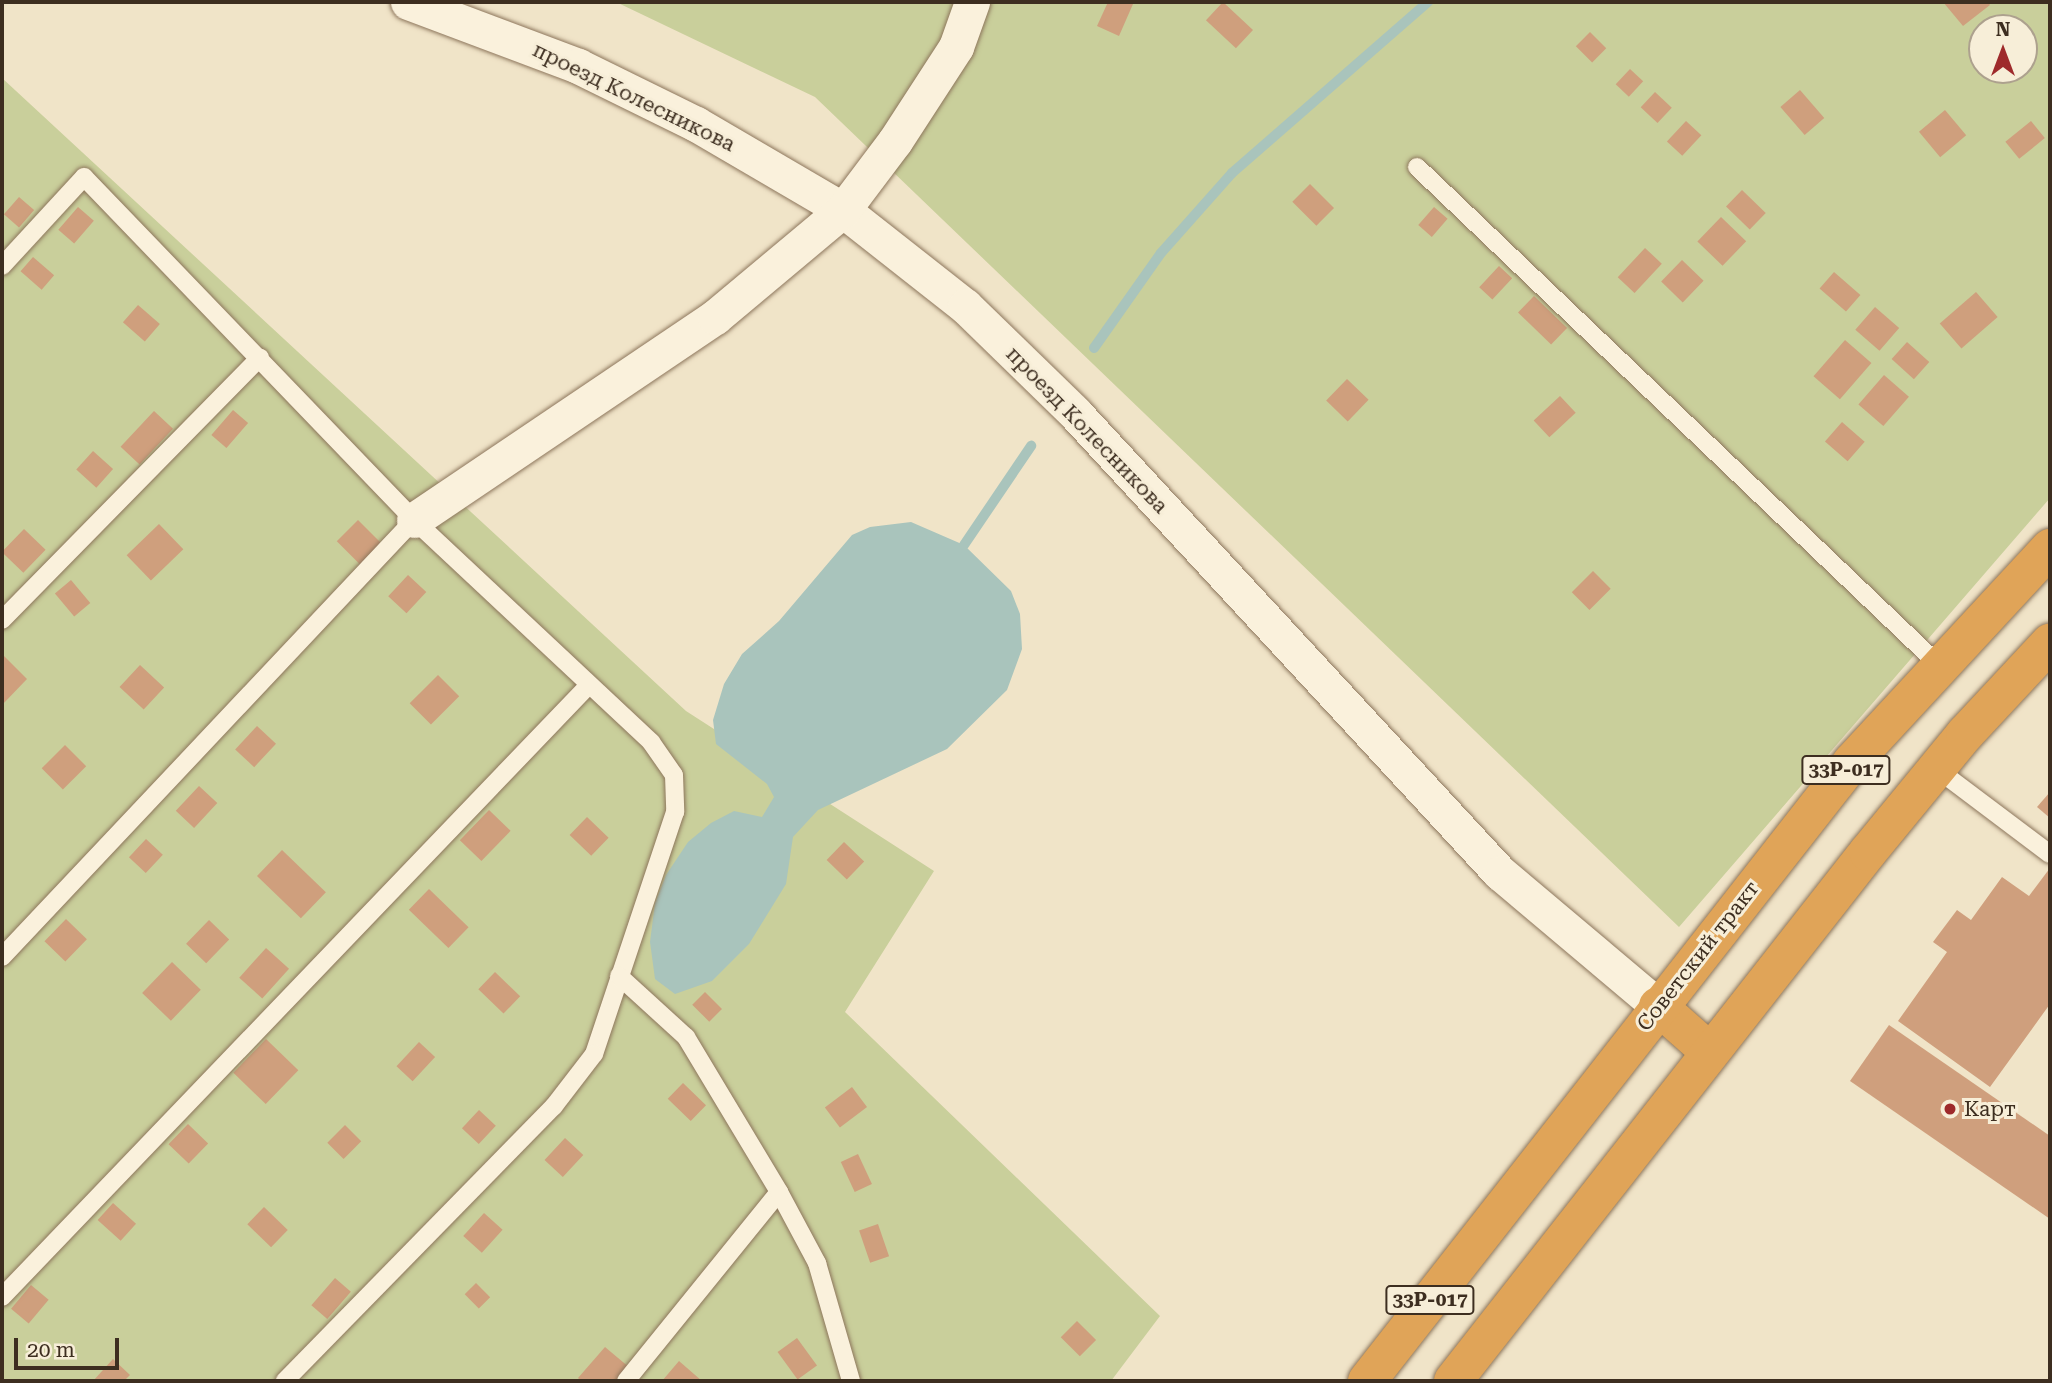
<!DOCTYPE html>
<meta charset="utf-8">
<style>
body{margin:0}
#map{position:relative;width:2052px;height:1383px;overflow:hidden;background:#f0e4c8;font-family:"Roboto Serif",serif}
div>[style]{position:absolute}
.green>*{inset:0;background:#c9cf9b}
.water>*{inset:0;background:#a9c4bc}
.stream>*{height:10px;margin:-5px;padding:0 5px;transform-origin:5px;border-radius:5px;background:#a9c4bc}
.building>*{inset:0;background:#cf9f7d;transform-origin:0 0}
.roads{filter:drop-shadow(0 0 2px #8d765c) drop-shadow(0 0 2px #8d765c)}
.lane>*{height:18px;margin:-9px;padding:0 9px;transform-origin:9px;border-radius:9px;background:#faf1dc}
.street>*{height:35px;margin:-17.5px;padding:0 17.5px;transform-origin:17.5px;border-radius:17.5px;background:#faf1dc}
.highway>*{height:38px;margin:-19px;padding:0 19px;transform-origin:19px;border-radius:19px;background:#e0a458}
.dots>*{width:19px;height:19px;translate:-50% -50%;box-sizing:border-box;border:4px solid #f7eed8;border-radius:50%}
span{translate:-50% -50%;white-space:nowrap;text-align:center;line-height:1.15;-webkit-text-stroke:6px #f7eed8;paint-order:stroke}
.shield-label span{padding:2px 5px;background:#f7eed8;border:2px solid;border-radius:5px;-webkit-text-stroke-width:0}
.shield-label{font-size:19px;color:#3d2e20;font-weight:700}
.street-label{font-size:21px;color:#3d2e20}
.poi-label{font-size:21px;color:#3d2e20}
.left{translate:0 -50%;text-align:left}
.frame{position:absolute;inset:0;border:4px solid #3d2e20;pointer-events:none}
.north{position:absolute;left:1968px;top:14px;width:70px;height:70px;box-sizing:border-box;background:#f7eed8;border:2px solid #ada18e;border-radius:50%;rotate:0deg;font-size:19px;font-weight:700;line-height:28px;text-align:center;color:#3d2e20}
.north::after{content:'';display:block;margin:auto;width:24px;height:32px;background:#9e2a2b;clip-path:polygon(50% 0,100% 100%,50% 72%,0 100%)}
.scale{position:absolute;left:14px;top:1338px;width:105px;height:32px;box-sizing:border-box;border:4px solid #3d2e20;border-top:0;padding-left:9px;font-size:21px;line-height:24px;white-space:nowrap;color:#3d2e20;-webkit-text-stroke:5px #f7eed8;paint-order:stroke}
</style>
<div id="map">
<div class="green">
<i style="clip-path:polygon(evenodd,616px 2px,2050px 2px,2050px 498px,1679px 927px,815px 97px,616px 2px,1982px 28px,2024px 28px,2024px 70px,1982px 70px,1982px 28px)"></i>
<i style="clip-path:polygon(2px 78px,686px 711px,934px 871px,845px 1012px,1160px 1316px,1111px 1381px,2px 1381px)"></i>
</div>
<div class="water">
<i style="clip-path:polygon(911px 522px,964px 545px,1011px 591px,1020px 614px,1022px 649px,1007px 690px,947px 749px,818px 810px,793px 837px,786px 884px,749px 944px,712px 981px,675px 994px,655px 979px,650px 942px,655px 903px,666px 875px,688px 842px,711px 823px,734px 811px,762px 817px,774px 797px,767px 784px,716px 744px,713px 720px,724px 684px,742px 654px,779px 621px,852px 535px,870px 527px)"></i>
</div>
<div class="stream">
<i style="left:1094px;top:348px;width:116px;rotate:-54.8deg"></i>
<i style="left:1161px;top:253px;width:107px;rotate:-48.4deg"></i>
<i style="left:1232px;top:173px;width:260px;rotate:-41.1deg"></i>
<i style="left:964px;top:545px;width:120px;rotate:-55.9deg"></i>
</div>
<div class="building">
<i style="clip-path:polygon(1108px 2px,1133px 4px,1119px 36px,1097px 26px)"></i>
<i style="left:1223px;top:2px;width:41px;height:25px;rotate:43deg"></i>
<i style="clip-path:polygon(1943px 2px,1988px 2px,1990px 5px,1963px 26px)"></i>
<i style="left:1590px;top:32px;width:23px;height:20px;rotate:45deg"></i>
<i style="left:1630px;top:69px;width:18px;height:21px;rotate:43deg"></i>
<i style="left:1800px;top:90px;width:37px;height:26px;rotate:49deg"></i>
<i style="left:1655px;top:92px;width:23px;height:21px;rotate:43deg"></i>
<i style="left:1945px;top:110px;width:33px;height:34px;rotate:50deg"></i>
<i style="left:1686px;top:121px;width:21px;height:28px;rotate:43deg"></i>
<i style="left:2031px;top:121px;width:22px;height:33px;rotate:51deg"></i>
<i style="left:1310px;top:184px;width:34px;height:25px;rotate:45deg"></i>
<i style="left:1742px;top:190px;width:33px;height:23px;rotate:44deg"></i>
<i style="left:19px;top:197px;width:20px;height:23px;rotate:41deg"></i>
<i style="left:78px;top:207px;width:21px;height:30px;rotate:41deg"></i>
<i style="left:1434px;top:207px;width:18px;height:24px;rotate:41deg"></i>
<i style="left:1721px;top:217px;width:35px;height:34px;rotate:44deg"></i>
<i style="left:1645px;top:248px;width:23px;height:40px;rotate:43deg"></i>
<i style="left:33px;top:257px;width:28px;height:19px;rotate:41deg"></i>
<i style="left:1682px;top:260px;width:30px;height:30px;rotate:44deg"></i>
<i style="left:1499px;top:266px;width:18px;height:29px;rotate:43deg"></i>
<i style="left:1834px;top:272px;width:35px;height:22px;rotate:41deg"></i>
<i style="left:1976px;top:292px;width:33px;height:48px;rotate:49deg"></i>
<i style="left:1534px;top:296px;width:46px;height:23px;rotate:44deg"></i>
<i style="left:138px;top:305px;width:29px;height:23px;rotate:41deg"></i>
<i style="left:1875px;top:307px;width:32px;height:30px;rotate:41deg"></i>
<i style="left:1845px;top:340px;width:35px;height:48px;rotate:41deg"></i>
<i style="left:1907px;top:342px;width:30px;height:23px;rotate:42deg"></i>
<i style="left:1884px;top:375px;width:33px;height:39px;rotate:41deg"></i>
<i style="left:1347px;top:379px;width:30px;height:30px;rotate:44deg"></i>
<i style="left:1560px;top:396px;width:23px;height:36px;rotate:47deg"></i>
<i style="left:233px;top:410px;width:20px;height:33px;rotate:41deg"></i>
<i style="left:154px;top:411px;width:26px;height:49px;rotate:43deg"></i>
<i style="left:1842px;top:422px;width:30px;height:26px;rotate:41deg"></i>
<i style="left:93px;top:451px;width:27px;height:25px;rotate:42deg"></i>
<i style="left:358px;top:520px;width:35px;height:30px;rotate:45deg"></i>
<i style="left:159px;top:524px;width:35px;height:45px;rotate:46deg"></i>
<i style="left:24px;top:529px;width:30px;height:32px;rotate:44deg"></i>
<i style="left:1593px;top:571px;width:25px;height:30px;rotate:45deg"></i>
<i style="left:408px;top:575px;width:25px;height:29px;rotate:43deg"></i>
<i style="left:71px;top:580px;width:30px;height:21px;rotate:50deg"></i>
<i style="clip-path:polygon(4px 656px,27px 679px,2px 705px,2px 659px)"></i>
<i style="left:140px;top:665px;width:33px;height:30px;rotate:43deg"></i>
<i style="left:438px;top:675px;width:30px;height:40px;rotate:45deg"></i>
<i style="left:257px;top:726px;width:26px;height:32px;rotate:43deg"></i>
<i style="left:65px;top:745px;width:30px;height:33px;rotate:45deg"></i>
<i style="left:199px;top:786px;width:25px;height:34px;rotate:43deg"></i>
<i style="clip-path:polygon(2050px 792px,2050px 818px,2037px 807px)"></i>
<i style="left:489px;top:810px;width:30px;height:42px;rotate:44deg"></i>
<i style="left:587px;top:817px;width:30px;height:25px;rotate:44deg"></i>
<i style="left:146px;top:839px;width:23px;height:25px;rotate:43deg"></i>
<i style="left:844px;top:842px;width:28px;height:25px;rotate:44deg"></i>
<i style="left:282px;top:850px;width:61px;height:36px;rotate:44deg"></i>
<i style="clip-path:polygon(2050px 868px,2050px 1004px,1990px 1087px,1898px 1021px,1947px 952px,1933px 942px,1957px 910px,1971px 920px,2002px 877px,2029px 896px)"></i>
<i style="left:429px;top:889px;width:55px;height:29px;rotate:44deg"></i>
<i style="left:66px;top:919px;width:29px;height:31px;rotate:44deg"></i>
<i style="left:209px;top:920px;width:28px;height:33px;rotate:44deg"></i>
<i style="left:266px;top:948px;width:31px;height:40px;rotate:42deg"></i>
<i style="left:172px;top:962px;width:40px;height:43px;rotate:44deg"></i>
<i style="left:495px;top:972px;width:35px;height:24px;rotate:44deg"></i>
<i style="left:705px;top:992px;width:24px;height:18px;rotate:45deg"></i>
<i style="clip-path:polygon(1889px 1025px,2050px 1136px,2050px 1219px,1850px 1081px)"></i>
<i style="left:266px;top:1039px;width:45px;height:47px;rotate:44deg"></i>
<i style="left:419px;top:1042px;width:22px;height:33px;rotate:43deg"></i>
<i style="left:683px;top:1083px;width:32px;height:22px;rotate:44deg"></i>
<i style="left:852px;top:1087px;width:25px;height:34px;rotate:53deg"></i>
<i style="left:479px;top:1110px;width:23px;height:25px;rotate:43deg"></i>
<i style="left:188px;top:1124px;width:28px;height:28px;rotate:44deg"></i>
<i style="left:345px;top:1125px;width:23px;height:25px;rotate:45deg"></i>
<i style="left:565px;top:1138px;width:25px;height:30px;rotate:43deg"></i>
<i style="left:858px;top:1154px;width:33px;height:19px;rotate:65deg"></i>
<i style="left:113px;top:1203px;width:31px;height:23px;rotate:42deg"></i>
<i style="left:264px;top:1207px;width:33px;height:24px;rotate:44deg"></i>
<i style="left:484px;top:1213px;width:25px;height:31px;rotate:42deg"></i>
<i style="left:878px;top:1224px;width:34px;height:20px;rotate:71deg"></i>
<i style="left:335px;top:1278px;width:21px;height:36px;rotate:41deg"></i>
<i style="left:476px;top:1283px;width:20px;height:16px;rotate:45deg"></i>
<i style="left:31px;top:1285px;width:23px;height:31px;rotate:40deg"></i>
<i style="left:1077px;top:1321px;width:27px;height:23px;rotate:45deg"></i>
<i style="left:797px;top:1338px;width:34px;height:24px;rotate:54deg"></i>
<i style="clip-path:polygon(605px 1347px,630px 1368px,619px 1381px,581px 1381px,578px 1378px)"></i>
<i style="clip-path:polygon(113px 1359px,130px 1375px,124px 1381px,93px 1381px)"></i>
<i style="clip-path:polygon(679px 1361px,702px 1381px,662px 1381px)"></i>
</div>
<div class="roads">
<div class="lane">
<i style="left:1417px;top:167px;width:724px;rotate:43.66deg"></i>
<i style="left:2px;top:266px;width:121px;rotate:-47.3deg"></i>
<i style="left:84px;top:177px;width:476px;rotate:46.1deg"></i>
<i style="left:414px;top:520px;width:325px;rotate:43.1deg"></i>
<i style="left:651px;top:742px;width:40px;rotate:55.1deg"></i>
<i style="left:674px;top:775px;width:37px;rotate:88deg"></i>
<i style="left:675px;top:812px;width:255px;rotate:108.5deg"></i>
<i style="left:594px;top:1054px;width:66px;rotate:127.6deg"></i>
<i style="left:554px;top:1106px;width:385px;rotate:134.4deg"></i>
<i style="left:2px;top:620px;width:368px;rotate:-45.5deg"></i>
<i style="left:1937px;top:769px;width:141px;rotate:37deg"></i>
<i style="left:2px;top:957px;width:601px;rotate:-46.69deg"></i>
<i style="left:619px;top:976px;width:91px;rotate:42.3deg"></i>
<i style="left:686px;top:1037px;width:181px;rotate:59deg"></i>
<i style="left:779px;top:1192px;width:243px;rotate:129deg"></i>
<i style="left:779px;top:1192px;width:81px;rotate:61.8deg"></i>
<i style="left:817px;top:1263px;width:123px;rotate:73.9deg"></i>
<i style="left:2px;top:1297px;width:845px;rotate:-46.2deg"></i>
</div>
<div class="street">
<i style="left:408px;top:2px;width:182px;rotate:20.6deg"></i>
<i style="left:578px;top:66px;width:131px;rotate:26.2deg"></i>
<i style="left:696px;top:124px;width:170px;rotate:30.3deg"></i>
<i style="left:843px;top:210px;width:155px;rotate:38.2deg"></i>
<i style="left:965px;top:306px;width:152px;rotate:44.2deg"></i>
<i style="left:1074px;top:412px;width:628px;rotate:47.26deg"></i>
<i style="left:1500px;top:873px;width:207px;rotate:40.1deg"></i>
<i style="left:414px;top:520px;width:363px;rotate:-34deg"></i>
<i style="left:715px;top:317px;width:167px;rotate:-39.9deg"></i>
<i style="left:843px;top:210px;width:86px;rotate:-53deg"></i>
<i style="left:895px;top:141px;width:112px;rotate:-57deg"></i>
<i style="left:956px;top:47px;width:48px;rotate:-70.4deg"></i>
</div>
<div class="highway">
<i style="left:1658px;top:1006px;width:69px;rotate:41.5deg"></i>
<i style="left:1367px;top:1381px;width:786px;rotate:-51.92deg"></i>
<i style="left:1852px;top:762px;width:292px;rotate:-47.2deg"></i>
<i style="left:1453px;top:1381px;width:672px;rotate:-51.89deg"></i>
<i style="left:1868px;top:852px;width:153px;rotate:-50.6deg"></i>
<i style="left:1965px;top:734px;width:125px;rotate:-47deg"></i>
</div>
</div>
<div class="dots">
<i style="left:1950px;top:1109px;background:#9e2a2b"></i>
</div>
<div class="shield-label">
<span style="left:1846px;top:770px">33Р-017</span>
<span style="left:1430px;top:1300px">33Р-017</span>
</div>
<div class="street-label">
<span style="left:634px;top:97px;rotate:26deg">проезд Колесникова</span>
<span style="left:1087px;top:430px;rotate:46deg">проезд Колесникова</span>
<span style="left:1698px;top:956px;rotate:-52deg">Советский тракт</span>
</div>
<div class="poi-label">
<span class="left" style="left:1964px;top:1109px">Карт</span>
</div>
<div class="frame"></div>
<div class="north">N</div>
<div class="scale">20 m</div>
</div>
